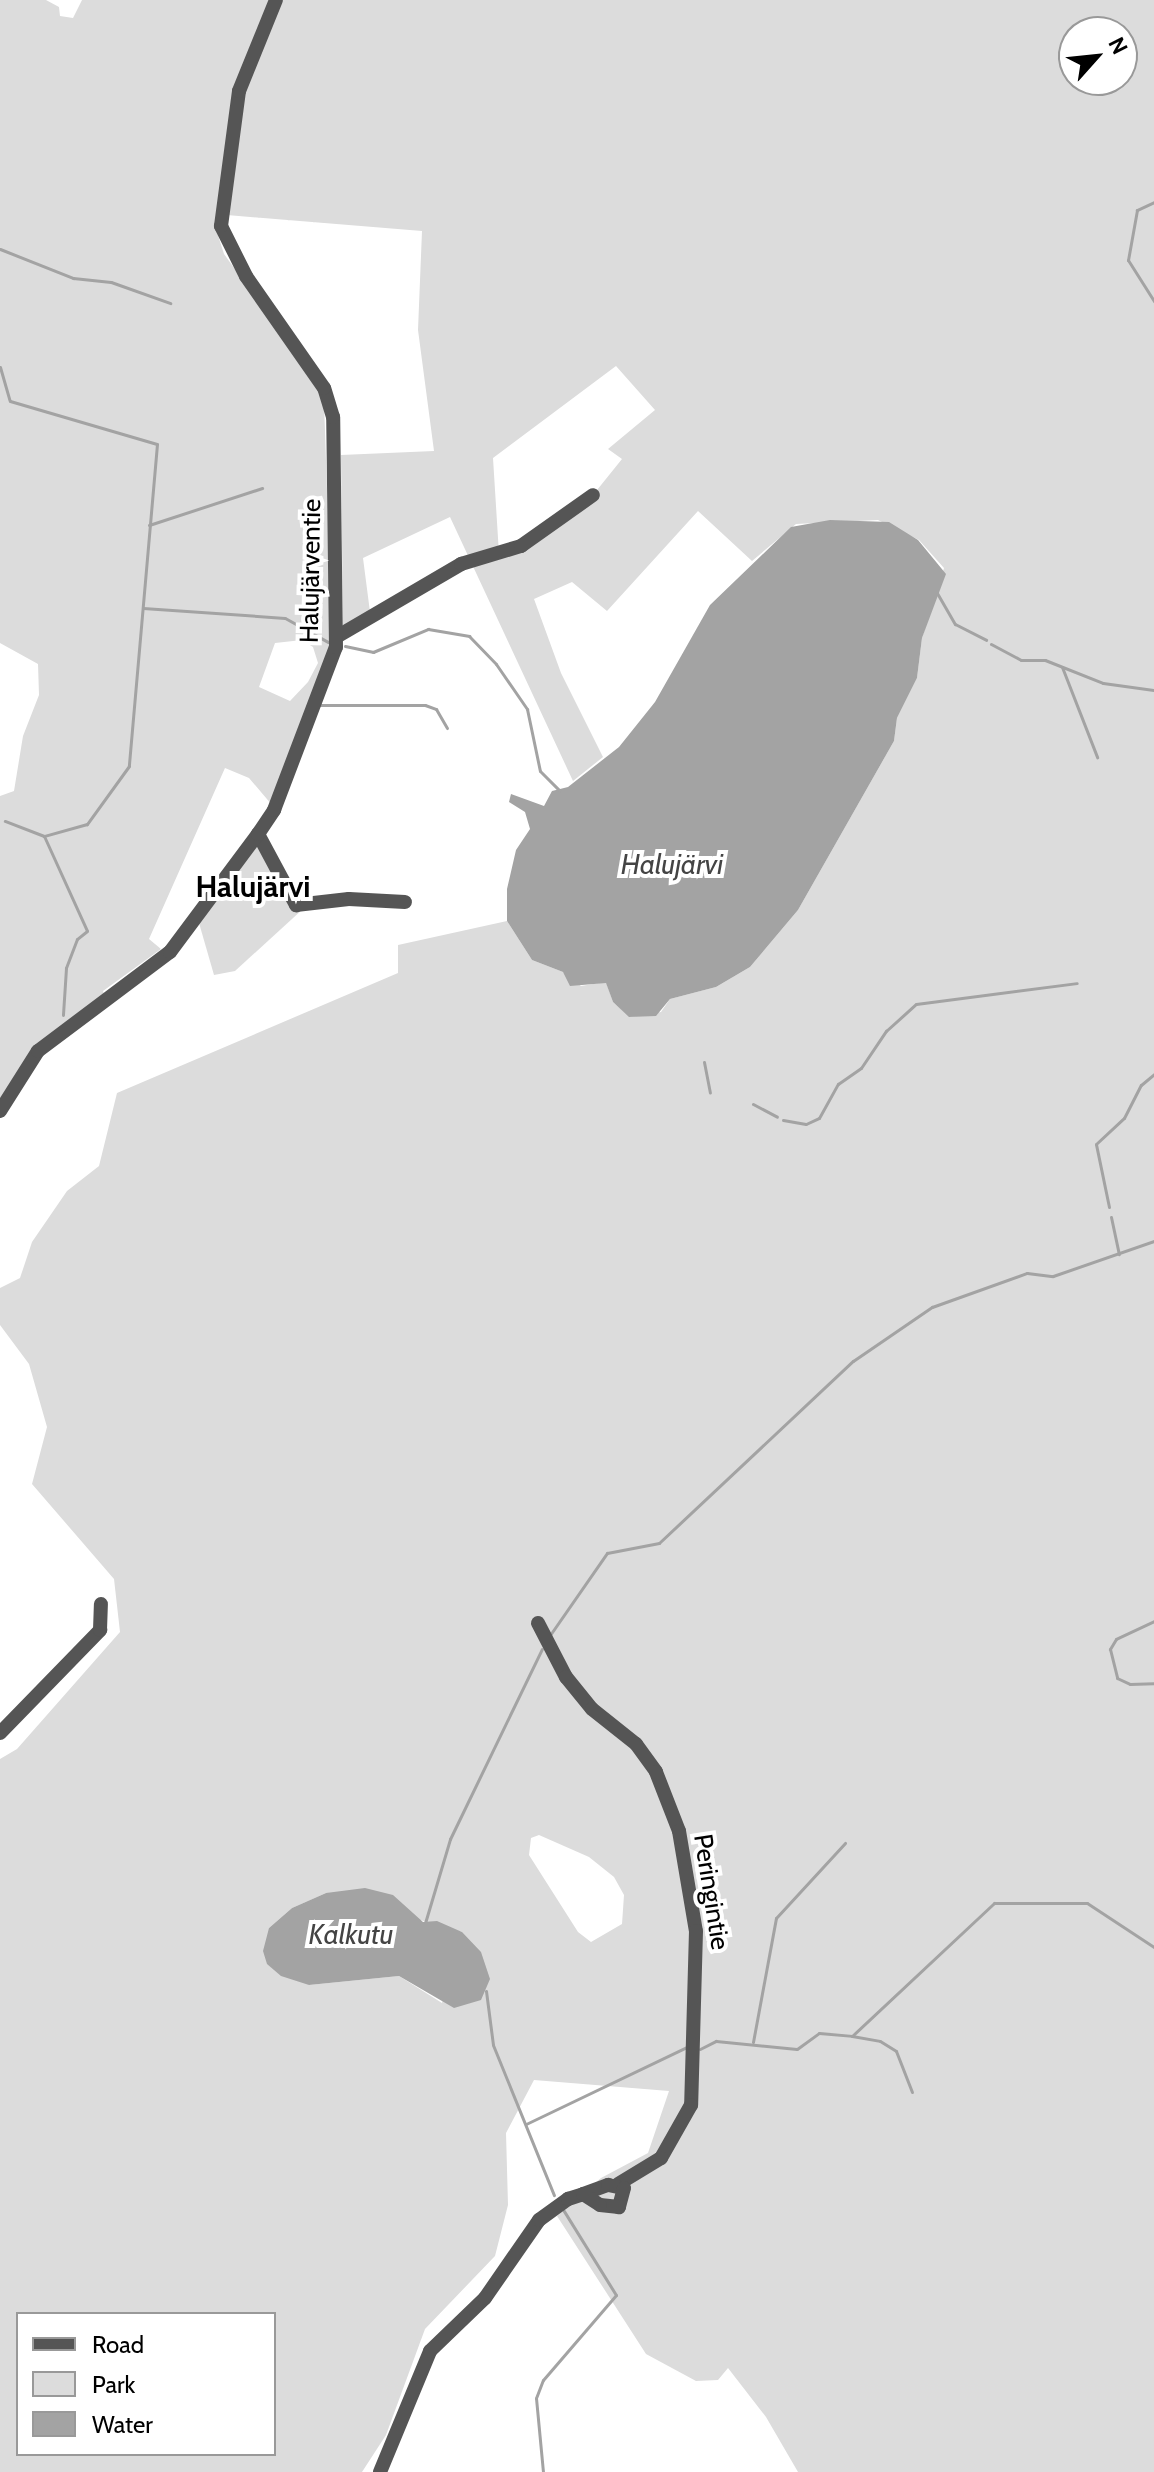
<!DOCTYPE html>
<meta charset="utf-8">
<style>
body{margin:0}
#map{position:relative;width:1154px;height:2472px;overflow:hidden;background:#fff;font-family:Cabin,sans-serif}
div>[style]{position:absolute}
.green>*{inset:0;background:#dcdcdc}
.water>*{inset:0;background:#a3a3a3}
.stream>*{height:3px;margin:-1.5px;padding:0 1.5px;transform-origin:1.5px;border-radius:1.5px;background:#a3a3a3}
.minor>*{height:14px;margin:-7px;padding:0 7px;transform-origin:7px;border-radius:7px;background:#555}
span{translate:-50% -50%;white-space:nowrap;text-align:center;line-height:1.15;-webkit-text-stroke:8px #fff;paint-order:stroke}
.street-label{font-size:26px;color:#000}
.water-label{font-size:28px;color:#444;font-style:italic}
.quarter-label{font-size:30px;color:#000;font-weight:700}
.legend{position:absolute;left:16px;top:2312px;width:260px;height:144px;box-sizing:border-box;background:#fff;border:2px solid #999;margin:0;padding:10px 14px;list-style:none;font-size:24px;color:#000}
.legend li{display:flex;align-items:center;gap:16px;height:40px}
.legend b{width:40px;border:2px solid #999}
.north{position:absolute;left:1058px;top:16px;width:80px;height:80px;box-sizing:border-box;background:#fff;border:2px solid #999;border-radius:50%;rotate:63deg;font-size:22px;font-weight:700;line-height:32px;text-align:center;color:#000}
.north::after{content:'';display:block;margin:auto;width:28px;height:36px;background:#000;clip-path:polygon(50% 0,100% 100%,50% 72%,0 100%)}
</style>
<div id="map">
<div class="green">
<i style="clip-path:polygon(evenodd,0 0,46px 0,59px 7px,60px 16px,73px 18px,82px 0,270px 0,234px 89px,215px 226px,224px 254px,303px 363px,324px 402px,332px 636px,321px 682px,272px 805px,249px 778px,225px 768px,149px 939px,161px 949px,103px 991px,106px 999px,38px 1051px,0 1111px,0 796px,14px 791px,23px 736px,39px 695px,38px 664px,0 643px,0 0,302px 640px,313px 647px,318px 663px,308px 682px,290px 701px,259px 687px,275px 643px,302px 640px)"></i>
<i style="clip-path:polygon(evenodd,283px 0,1154px 0,1154px 2472px,798px 2472px,766px 2417px,728px 2368px,718px 2380px,696px 2381px,646px 2354px,557px 2216px,601px 2178px,648px 2153px,669px 2091px,534px 2080px,506px 2133px,508px 2205px,495px 2256px,425px 2329px,386px 2435px,362px 2472px,0 2472px,0 1759px,17px 1749px,120px 1632px,114px 1579px,32px 1484px,47px 1427px,29px 1364px,0 1325px,0 1288px,20px 1278px,32px 1242px,67px 1191px,99px 1166px,117px 1093px,398px 973px,398px 945px,507px 921px,532px 960px,563px 972px,581px 986px,606px 982px,613px 1002px,630px 1017px,661px 1012px,670px 999px,716px 987px,750px 967px,798px 910px,894px 741px,897px 718px,917px 678px,922px 638px,944px 568px,919px 540px,878px 520px,796px 524px,752px 561px,698px 511px,607px 611px,572px 582px,534px 599px,561px 673px,603px 757px,573px 781px,450px 517px,363px 558px,370px 612px,343px 627px,341px 455px,434px 451px,418px 330px,422px 231px,227px 215px,244px 93px,257px 49px,283px 0,1074px 32px,1122px 32px,1122px 80px,1074px 80px,1074px 32px,283px 0,616px 366px,655px 410px,608px 449px,622px 459px,593px 495px,499px 554px,493px 458px,616px 366px,283px 0,539px 1835px,589px 1857px,614px 1877px,624px 1895px,622px 1924px,591px 1942px,578px 1932px,529px 1855px,531px 1838px,539px 1835px,283px 0,326px 1893px,462px 1932px,442px 2003px,399px 1976px,309px 1985px,269px 1928px,292px 1908px,326px 1893px,283px 0,18px 2314px,274px 2314px,274px 2454px,18px 2454px,18px 2314px)"></i>
<i style="clip-path:polygon(258px 834px,304px 908px,235px 971px,214px 975px,197px 916px)"></i>
</div>
<div class="water">
<i style="clip-path:polygon(830px 520px,889px 522px,918px 540px,946px 574px,922px 638px,917px 678px,897px 718px,894px 741px,798px 910px,750px 967px,716px 987px,670px 999px,656px 1016px,629px 1017px,613px 1002px,606px 983px,570px 986px,563px 972px,532px 960px,507px 921px,507px 889px,516px 850px,530px 829px,525px 812px,509px 802px,511px 794px,544px 806px,552px 791px,568px 787px,619px 747px,655px 702px,710px 605px,791px 527px)"></i>
<i style="clip-path:polygon(365px 1888px,393px 1895px,423px 1922px,437px 1921px,462px 1932px,481px 1952px,490px 1979px,481px 2000px,454px 2008px,399px 1976px,309px 1985px,281px 1976px,267px 1964px,263px 1951px,269px 1928px,292px 1908px,326px 1893px)"></i>
</div>
<div class="stream">
<i style="left:1154px;top:202px;width:19px;rotate:155deg"></i>
<i style="left:1137px;top:210px;width:51px;rotate:100.2deg"></i>
<i style="left:1128px;top:260px;width:49px;rotate:57.6deg"></i>
<i style="left:0;top:249px;width:79px;rotate:21.7deg"></i>
<i style="left:73px;top:278px;width:38px;rotate:6deg"></i>
<i style="left:111px;top:282px;width:63px;rotate:19.6deg"></i>
<i style="left:0;top:367px;width:35px;rotate:74deg"></i>
<i style="left:10px;top:401px;width:153px;rotate:16.3deg"></i>
<i style="left:157px;top:444px;width:323px;rotate:95deg"></i>
<i style="left:129px;top:766px;width:72px;rotate:125.9deg"></i>
<i style="left:87px;top:824px;width:45px;rotate:164.4deg"></i>
<i style="left:44px;top:836px;width:42px;rotate:-159deg"></i>
<i style="left:149px;top:525px;width:119px;rotate:-18.1deg"></i>
<i style="left:937px;top:593px;width:36px;rotate:60deg"></i>
<i style="left:955px;top:624px;width:35px;rotate:27deg"></i>
<i style="left:143px;top:608px;width:142px;rotate:4deg"></i>
<i style="left:285px;top:618px;width:49px;rotate:29.2deg"></i>
<i style="left:991px;top:644px;width:34px;rotate:28deg"></i>
<i style="left:1021px;top:660px;width:24px"></i>
<i style="left:1045px;top:660px;width:62px;rotate:21.6deg"></i>
<i style="left:1103px;top:683px;width:51px;rotate:7.8deg"></i>
<i style="left:345px;top:646px;width:29px;rotate:12deg"></i>
<i style="left:373px;top:652px;width:60px;rotate:-22.7deg"></i>
<i style="left:428px;top:629px;width:42px;rotate:9.7deg"></i>
<i style="left:469px;top:636px;width:39px;rotate:46deg"></i>
<i style="left:496px;top:664px;width:55px;rotate:55.4deg"></i>
<i style="left:527px;top:709px;width:63px;rotate:78.2deg"></i>
<i style="left:540px;top:771px;width:27px;rotate:45deg"></i>
<i style="left:1062px;top:667px;width:97px;rotate:68.7deg"></i>
<i style="left:320px;top:705px;width:105px"></i>
<i style="left:425px;top:705px;width:12px;rotate:20deg"></i>
<i style="left:436px;top:709px;width:22px;rotate:60deg"></i>
<i style="left:44px;top:836px;width:104px;rotate:65.6deg"></i>
<i style="left:87px;top:931px;width:13px;rotate:141deg"></i>
<i style="left:77px;top:939px;width:31px;rotate:111deg"></i>
<i style="left:66px;top:968px;width:47px;rotate:93.7deg"></i>
<i style="left:704px;top:1062px;width:31px;rotate:79deg"></i>
<i style="left:753px;top:1104px;width:27px;rotate:28deg"></i>
<i style="left:783px;top:1120px;width:23px;rotate:10deg"></i>
<i style="left:806px;top:1124px;width:14px;rotate:-25deg"></i>
<i style="left:819px;top:1118px;width:39px;rotate:-61deg"></i>
<i style="left:838px;top:1084px;width:28px;rotate:-35deg"></i>
<i style="left:861px;top:1068px;width:45px;rotate:-56deg"></i>
<i style="left:886px;top:1031px;width:40px;rotate:-42deg"></i>
<i style="left:916px;top:1004px;width:162px;rotate:-7.4deg"></i>
<i style="left:1109px;top:1207px;width:64px;rotate:-101.7deg"></i>
<i style="left:1096px;top:1144px;width:38px;rotate:-43deg"></i>
<i style="left:1124px;top:1118px;width:37px;rotate:-63deg"></i>
<i style="left:1141px;top:1085px;width:17px;rotate:-40deg"></i>
<i style="left:1111px;top:1217px;width:38px;rotate:78deg"></i>
<i style="left:1154px;top:1621px;width:42px;rotate:154.7deg"></i>
<i style="left:1116px;top:1639px;width:12px;rotate:121deg"></i>
<i style="left:1110px;top:1649px;width:30px;rotate:76deg"></i>
<i style="left:1117px;top:1678px;width:14px;rotate:25deg"></i>
<i style="left:1130px;top:1684px;width:24px;rotate:-2deg"></i>
<i style="left:550px;top:1635px;width:100px;rotate:-55.2deg"></i>
<i style="left:607px;top:1553px;width:53px;rotate:-10.9deg"></i>
<i style="left:659px;top:1543px;width:266px;rotate:-43.2deg"></i>
<i style="left:853px;top:1361px;width:96px;rotate:-34.4deg"></i>
<i style="left:932px;top:1307px;width:101px;rotate:-19.7deg"></i>
<i style="left:1027px;top:1273px;width:26px;rotate:7deg"></i>
<i style="left:1053px;top:1276px;width:107px;rotate:-19.1deg"></i>
<i style="left:425px;top:1923px;width:88px;rotate:-73.4deg"></i>
<i style="left:450px;top:1839px;width:211px;rotate:-64.2deg"></i>
<i style="left:486px;top:1991px;width:54px;rotate:82.6deg"></i>
<i style="left:493px;top:2045px;width:162px;rotate:67.9deg"></i>
<i style="left:852px;top:2036px;width:28px;rotate:10deg"></i>
<i style="left:880px;top:2041px;width:19px;rotate:32deg"></i>
<i style="left:896px;top:2051px;width:44px;rotate:68.7deg"></i>
<i style="left:753px;top:2042px;width:126px;rotate:-79.5deg"></i>
<i style="left:776px;top:1918px;width:102px;rotate:-47.4deg"></i>
<i style="left:700px;top:2049px;width:18px;rotate:-27deg"></i>
<i style="left:716px;top:2041px;width:81px;rotate:5.6deg"></i>
<i style="left:797px;top:2049px;width:27px;rotate:-36deg"></i>
<i style="left:819px;top:2033px;width:33px;rotate:5deg"></i>
<i style="left:852px;top:2036px;width:195px;rotate:-43.1deg"></i>
<i style="left:994px;top:1903px;width:93px"></i>
<i style="left:1087px;top:1903px;width:80px;rotate:33.3deg"></i>
<i style="left:526px;top:2124px;width:178px;rotate:-25.6deg"></i>
<i style="left:543px;top:2472px;width:74px;rotate:-95.4deg"></i>
<i style="left:536px;top:2398px;width:19px;rotate:-69deg"></i>
<i style="left:543px;top:2380px;width:112px;rotate:-49.3deg"></i>
<i style="left:616px;top:2295px;width:99px;rotate:-121.8deg"></i>
</div>
<div class="minor">
<i style="left:338px;top:636px;width:143px;rotate:-30.3deg"></i>
<i style="left:461px;top:564px;width:63px;rotate:-16.7deg"></i>
<i style="left:521px;top:546px;width:88px;rotate:-35.3deg"></i>
<i style="left:258px;top:834px;width:81px;rotate:61.8deg"></i>
<i style="left:296px;top:905px;width:53px;rotate:-6.5deg"></i>
<i style="left:349px;top:899px;width:56px;rotate:3.1deg"></i>
<i style="left:0;top:1111px;width:71px;rotate:-57.7deg"></i>
<i style="left:38px;top:1051px;width:165px;rotate:-36.9deg"></i>
<i style="left:170px;top:952px;width:147px;rotate:-53.3deg"></i>
<i style="left:258px;top:834px;width:29px;rotate:-56deg"></i>
<i style="left:274px;top:810px;width:174px;rotate:-69.2deg"></i>
<i style="left:336px;top:647px;width:230px;rotate:-90.7deg"></i>
<i style="left:333px;top:417px;width:30px;rotate:-107deg"></i>
<i style="left:324px;top:388px;width:136px;rotate:-124.9deg"></i>
<i style="left:246px;top:276px;width:56px;rotate:-116.6deg"></i>
<i style="left:221px;top:226px;width:136px;rotate:-82.4deg"></i>
<i style="left:239px;top:91px;width:98px;rotate:-67.9deg"></i>
<i style="left:538px;top:1623px;width:61px;rotate:62.6deg"></i>
<i style="left:566px;top:1677px;width:41px;rotate:50.9deg"></i>
<i style="left:592px;top:1709px;width:56px;rotate:38.5deg"></i>
<i style="left:636px;top:1744px;width:34px;rotate:54deg"></i>
<i style="left:656px;top:1772px;width:63px;rotate:68.7deg"></i>
<i style="left:679px;top:1831px;width:101px;rotate:80.4deg"></i>
<i style="left:696px;top:1931px;width:174px;rotate:91.6deg"></i>
<i style="left:691px;top:2105px;width:61px;rotate:119.5deg"></i>
<i style="left:661px;top:2158px;width:50px;rotate:148.8deg"></i>
<i style="left:0;top:1733px;width:144px;rotate:-45.8deg"></i>
<i style="left:100px;top:1630px;width:26px;rotate:-88deg"></i>
<i style="left:380px;top:2472px;width:131px;rotate:-67.5deg"></i>
<i style="left:430px;top:2351px;width:76px;rotate:-43.9deg"></i>
<i style="left:485px;top:2298px;width:95px;rotate:-55.3deg"></i>
<i style="left:539px;top:2220px;width:36px;rotate:-36deg"></i>
<i style="left:568px;top:2199px;width:16px;rotate:-18deg"></i>
<i style="left:583px;top:2194px;width:27px;rotate:-20deg"></i>
<i style="left:608px;top:2185px;width:16px;rotate:11deg"></i>
<i style="left:624px;top:2188px;width:20px;rotate:105deg"></i>
<i style="left:619px;top:2207px;width:19px;rotate:-174deg"></i>
<i style="left:600px;top:2205px;width:20px;rotate:-147deg"></i>
</div>
<div class="street-label">
<span style="left:311px;top:571px;rotate:-89deg">Halujärventie</span>
<span style="left:711px;top:1892px;rotate:81deg">Peringintie</span>
</div>
<div class="water-label">
<span style="left:672px;top:864px">Halujärvi</span>
<span style="left:351px;top:1934px">Kalkutu</span>
</div>
<div class="quarter-label">
<span style="left:253px;top:887px">Halujärvi</span>
</div>
<ul class="legend">
<li><b style="height:10px;background:#555"></b>Road</li>
<li><b style="height:22px;background:#dcdcdc"></b>Park</li>
<li><b style="height:22px;background:#a3a3a3"></b>Water</li>
</ul>
<div class="north">N</div>
</div>
